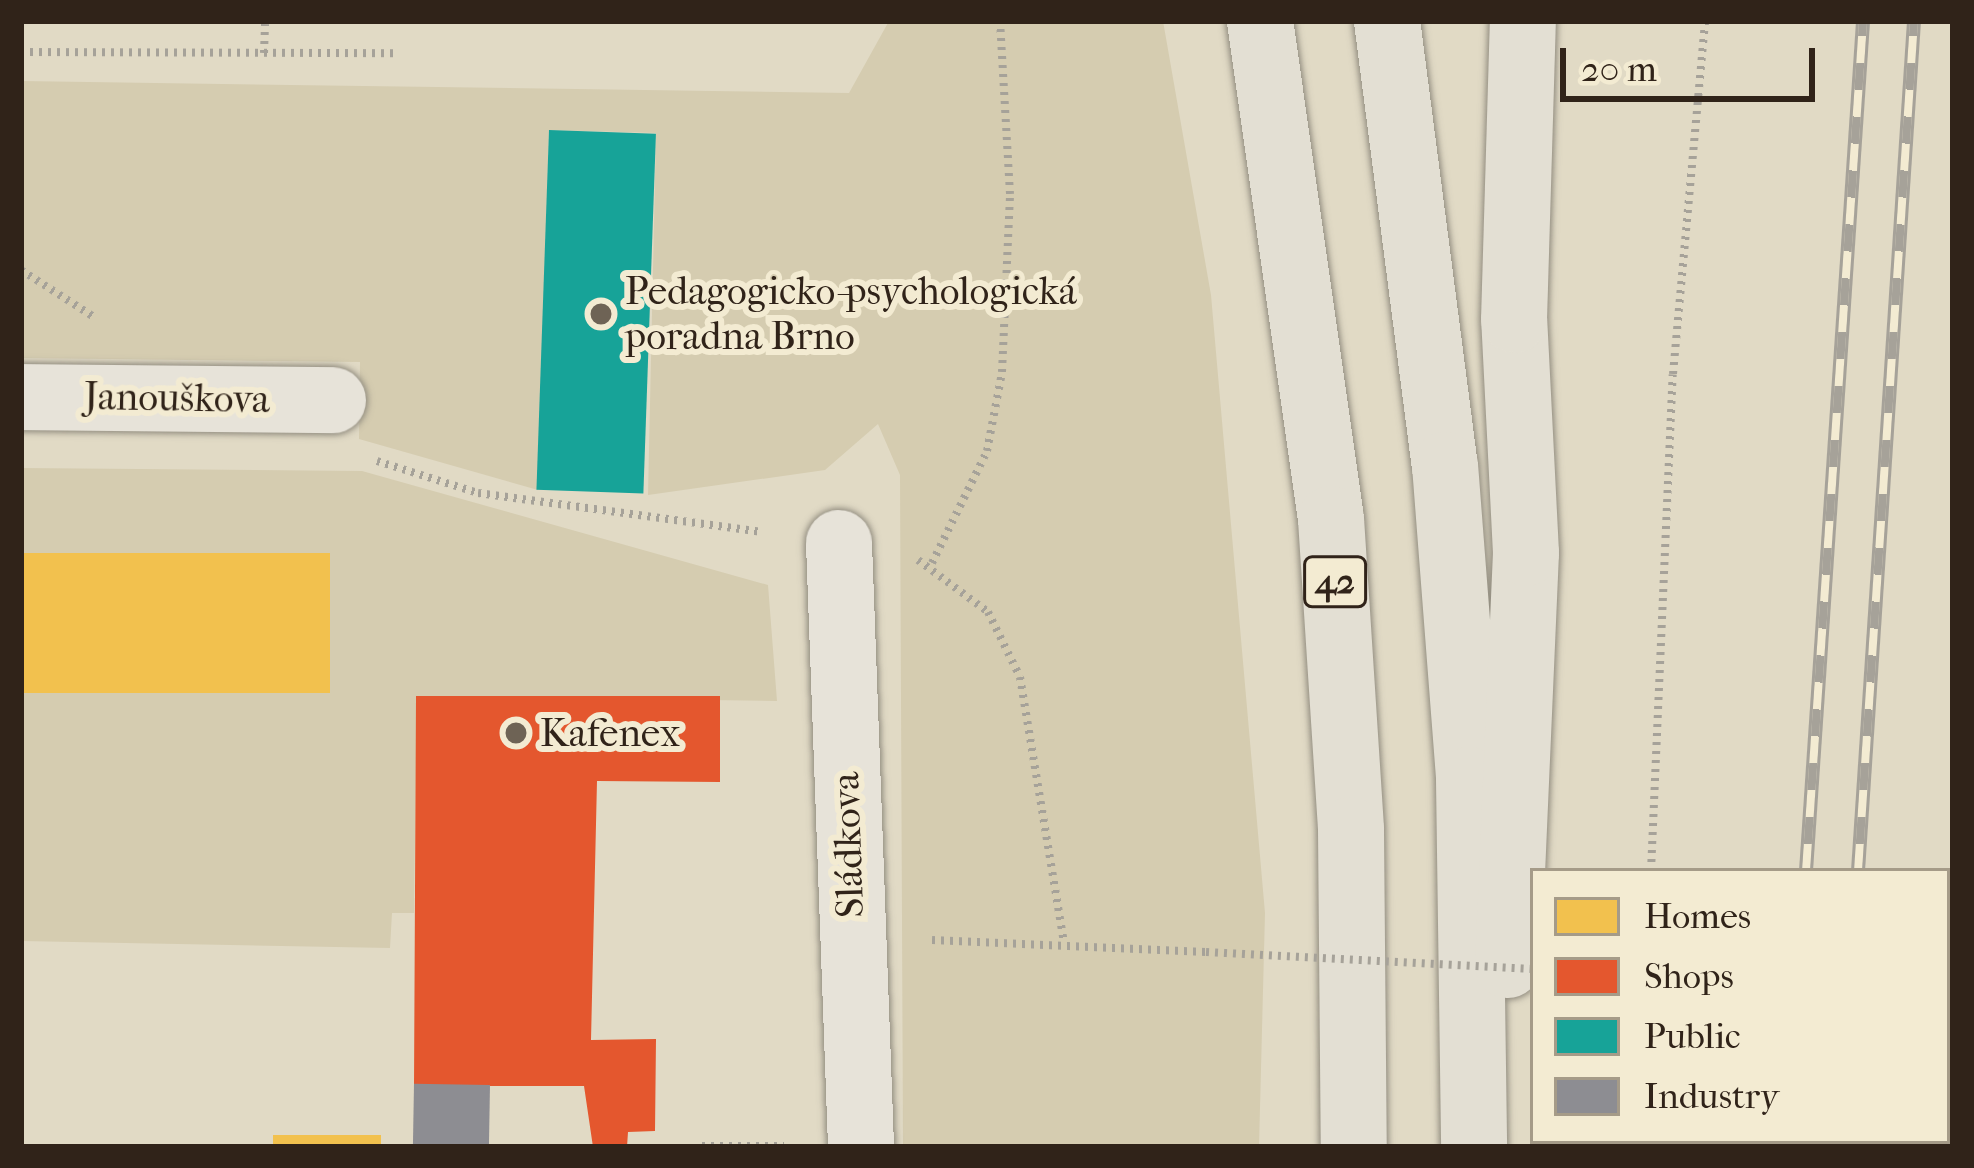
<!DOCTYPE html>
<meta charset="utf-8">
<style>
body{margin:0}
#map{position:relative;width:1974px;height:1168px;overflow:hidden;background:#e1dac5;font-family:"IM FELL French Canon",serif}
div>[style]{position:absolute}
.green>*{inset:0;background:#d5ccb0}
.homes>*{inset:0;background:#f2c14e;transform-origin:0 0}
.shops>*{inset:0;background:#e4572e}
.public>*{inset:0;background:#17a398;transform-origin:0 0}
.industry>*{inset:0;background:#8d8d92;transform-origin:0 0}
.path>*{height:8px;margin-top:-4px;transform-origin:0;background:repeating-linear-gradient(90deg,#a6a299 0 3px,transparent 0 9px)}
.roads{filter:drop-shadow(0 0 3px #948f82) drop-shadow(0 0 3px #948f82)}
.minor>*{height:66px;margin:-33px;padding:0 33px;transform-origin:33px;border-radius:33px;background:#e7e3d9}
.highway>*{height:66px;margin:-33px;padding:0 33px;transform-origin:33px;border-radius:33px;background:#e3dfd3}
.rail>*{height:14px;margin-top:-7px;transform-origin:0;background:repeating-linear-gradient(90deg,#f3ebd2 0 27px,#a6a299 0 54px);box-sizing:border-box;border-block:3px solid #a6a299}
.path-bridge>*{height:8px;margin-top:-4px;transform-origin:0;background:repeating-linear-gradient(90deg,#a6a299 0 3px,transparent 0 9px)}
.dots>*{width:33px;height:33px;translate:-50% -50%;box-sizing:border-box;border:6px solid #f3ebd2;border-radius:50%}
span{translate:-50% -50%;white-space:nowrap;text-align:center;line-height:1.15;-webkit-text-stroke:12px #f3ebd2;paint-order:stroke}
.shield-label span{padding:3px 9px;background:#f3ebd2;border:3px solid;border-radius:9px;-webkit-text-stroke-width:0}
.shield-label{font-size:36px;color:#302319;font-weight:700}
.poi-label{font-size:39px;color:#302319}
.left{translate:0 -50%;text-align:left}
.street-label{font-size:39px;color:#302319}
.frame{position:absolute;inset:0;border:24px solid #302319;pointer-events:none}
.legend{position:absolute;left:1530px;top:868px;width:420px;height:276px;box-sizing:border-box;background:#f3ebd2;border:3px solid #a59b88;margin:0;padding:15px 21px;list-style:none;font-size:36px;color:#302319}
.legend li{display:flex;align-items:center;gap:24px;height:60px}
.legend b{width:60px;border:3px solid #a59b88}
.scale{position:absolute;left:1560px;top:48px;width:255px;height:54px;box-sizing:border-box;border:6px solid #302319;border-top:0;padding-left:15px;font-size:36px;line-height:42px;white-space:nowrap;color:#302319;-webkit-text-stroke:9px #f3ebd2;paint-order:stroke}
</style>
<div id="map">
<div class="green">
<i style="clip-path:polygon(889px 21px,1163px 21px,1211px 295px,1241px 639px,1265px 913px,1259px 1147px,903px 1147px,900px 475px,878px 424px,825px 470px,648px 495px,656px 133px,549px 130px,538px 490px,359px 439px,360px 362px,21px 358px,21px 81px,849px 93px)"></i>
<i style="clip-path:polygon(21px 468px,362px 471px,768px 585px,777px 701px,417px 696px,414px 913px,392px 913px,390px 948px,21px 941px)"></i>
</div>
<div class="homes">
<i style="left:21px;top:553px;width:309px;height:140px"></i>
<i style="left:273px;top:1135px;width:108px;height:12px"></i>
</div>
<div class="shops">
<i style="clip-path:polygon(416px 696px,720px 696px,720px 782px,597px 781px,591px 1040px,656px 1039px,655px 1131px,628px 1132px,627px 1147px,593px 1147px,584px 1086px,414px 1086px)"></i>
</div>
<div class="public">
<i style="left:549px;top:130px;width:107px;height:360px;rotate:2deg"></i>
</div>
<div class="industry">
<i style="left:490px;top:1085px;width:62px;height:76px;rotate:91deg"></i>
</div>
<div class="path">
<i style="left:21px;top:52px;width:378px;rotate:0.2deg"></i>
<i style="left:264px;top:53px;width:29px;rotate:-88deg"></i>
<i style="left:21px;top:270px;width:87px;rotate:32.8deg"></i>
<i style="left:377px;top:461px;width:106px;rotate:17.6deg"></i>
<i style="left:478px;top:493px;width:287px;rotate:7.8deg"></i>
<i style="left:918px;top:560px;width:87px;rotate:36.6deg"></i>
<i style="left:988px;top:612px;width:72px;rotate:63.8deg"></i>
<i style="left:1020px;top:677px;width:269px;rotate:80.6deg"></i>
<i style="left:932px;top:563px;width:125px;rotate:-63.8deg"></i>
<i style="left:987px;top:451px;width:80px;rotate:-79.2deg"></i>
<i style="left:1002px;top:372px;width:178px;rotate:-87.4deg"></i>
<i style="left:1010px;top:194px;width:173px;rotate:-93.3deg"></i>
<i style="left:1651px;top:871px;width:497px;rotate:-87.5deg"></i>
<i style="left:1673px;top:374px;width:354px;rotate:-84.8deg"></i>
<i style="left:932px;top:940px;width:274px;rotate:2.5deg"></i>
<i style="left:1947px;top:989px;width:6px;rotate:9deg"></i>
<i style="left:702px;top:1146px;width:82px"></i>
<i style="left:1718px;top:1147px;width:6px;rotate:-81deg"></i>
</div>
<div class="roads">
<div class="minor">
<i style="left:21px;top:397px;width:312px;rotate:0.6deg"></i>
<i style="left:839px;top:543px;width:604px;rotate:87.91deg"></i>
</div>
<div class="highway">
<i style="left:1260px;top:21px;width:503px;rotate:81.89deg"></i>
<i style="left:1331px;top:519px;width:312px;rotate:86.3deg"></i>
<i style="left:1351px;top:830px;width:317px;rotate:89.5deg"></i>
<i style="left:1387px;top:21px;width:448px;rotate:82.6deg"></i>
<i style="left:1445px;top:465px;width:316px;rotate:85.6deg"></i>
<i style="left:1469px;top:780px;width:367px;rotate:89.2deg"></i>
<i style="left:1508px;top:965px;width:412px;rotate:-87.5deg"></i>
<i style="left:1526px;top:553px;width:233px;rotate:-92.9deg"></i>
<i style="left:1514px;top:320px;width:299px;rotate:-88.3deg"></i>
</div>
</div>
<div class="rail">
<i style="left:1806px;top:871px;width:852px;rotate:-86.16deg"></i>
<i style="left:1858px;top:871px;width:852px;rotate:-86.23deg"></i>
<i style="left:1788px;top:1147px;width:6px;rotate:-81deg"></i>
<i style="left:1841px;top:1147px;width:6px;rotate:-90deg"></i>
</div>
<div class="path-bridge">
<i style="left:1206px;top:952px;width:327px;rotate:3deg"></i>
</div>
<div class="dots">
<i style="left:601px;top:314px;background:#6e6355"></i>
<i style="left:516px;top:733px;background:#6e6355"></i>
</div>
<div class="shield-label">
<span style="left:1335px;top:582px">42</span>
</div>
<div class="poi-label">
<span class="left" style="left:625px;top:314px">Pedagogicko-psychologická<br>poradna Brno</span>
<span class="left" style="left:540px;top:733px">Kafenex</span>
</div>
<div class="street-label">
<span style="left:177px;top:398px;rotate:1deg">Janouškova</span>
<span style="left:848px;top:845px;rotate:-92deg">Sládkova</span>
</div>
<div class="frame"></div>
<ul class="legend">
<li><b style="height:33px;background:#f2c14e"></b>Homes</li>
<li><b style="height:33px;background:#e4572e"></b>Shops</li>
<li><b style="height:33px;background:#17a398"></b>Public</li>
<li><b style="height:33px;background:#8d8d92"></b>Industry</li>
</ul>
<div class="scale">20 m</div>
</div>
